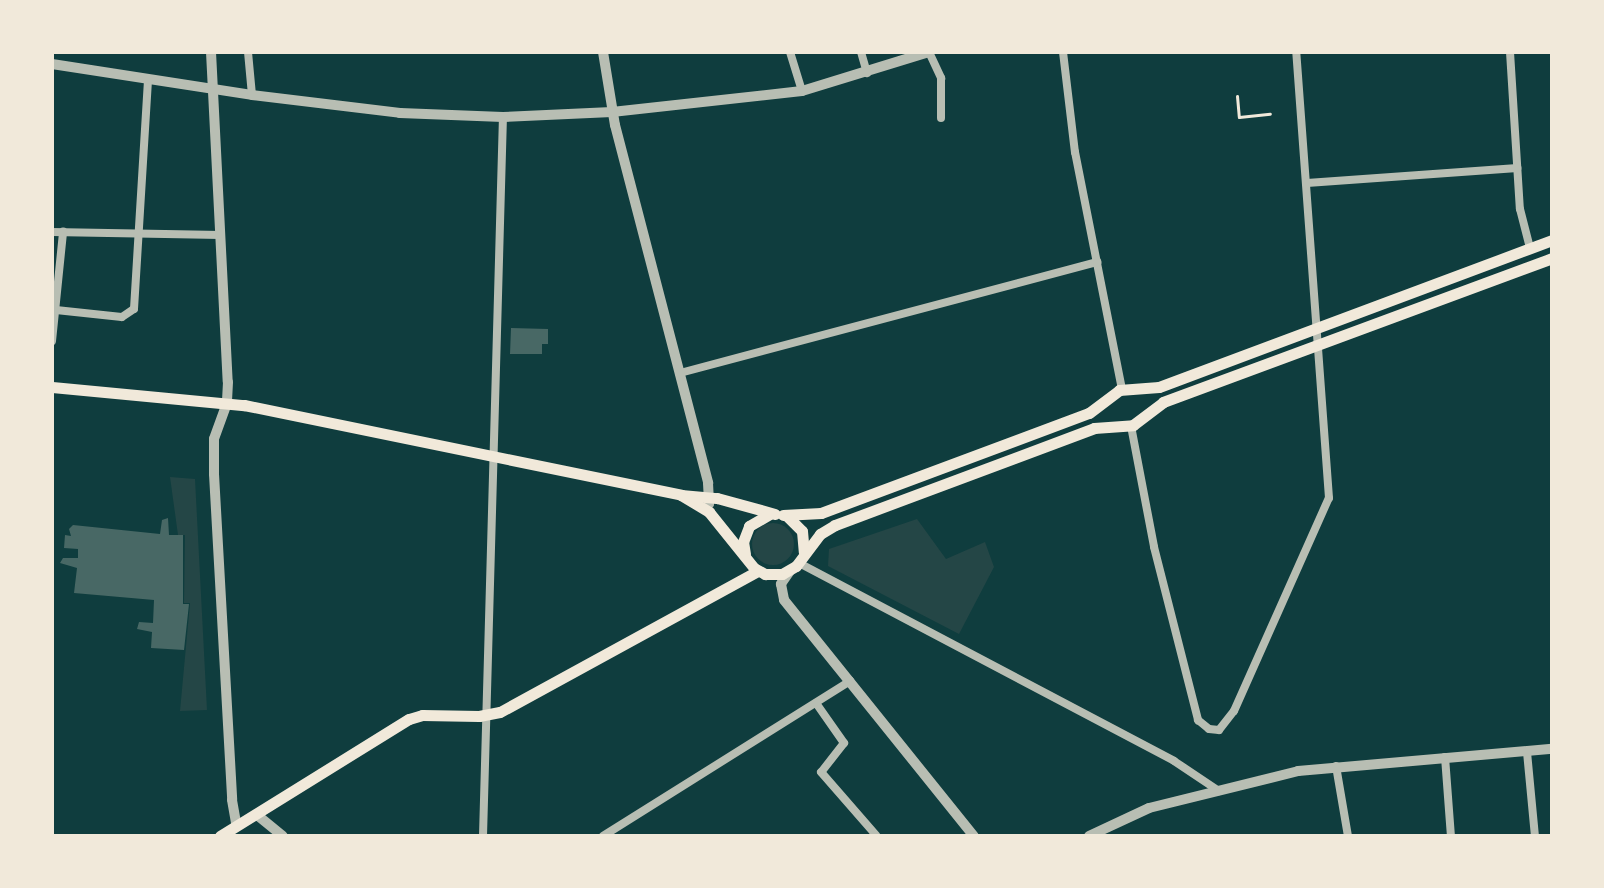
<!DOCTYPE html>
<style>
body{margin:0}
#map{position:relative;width:1604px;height:888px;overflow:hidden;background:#0f3d3e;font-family:Helvetica,sans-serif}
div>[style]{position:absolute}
.green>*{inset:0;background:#244646}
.round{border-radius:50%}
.building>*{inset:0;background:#486865}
.path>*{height:3px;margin:-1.5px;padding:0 1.5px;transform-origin:1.5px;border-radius:1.5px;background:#f1e9da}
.minor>*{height:8px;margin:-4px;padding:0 4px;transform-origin:4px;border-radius:4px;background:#b8beb3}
.tertiary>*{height:10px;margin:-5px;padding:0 5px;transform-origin:5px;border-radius:5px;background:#b8beb3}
.secondary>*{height:11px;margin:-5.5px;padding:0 5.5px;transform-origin:5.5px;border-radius:5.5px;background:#f1e9da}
span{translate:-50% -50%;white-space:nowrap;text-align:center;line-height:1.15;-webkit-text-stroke:6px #f1e9da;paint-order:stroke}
.frame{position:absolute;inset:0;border:54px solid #f1e9da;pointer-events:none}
</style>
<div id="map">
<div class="green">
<i style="clip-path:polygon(170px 477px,195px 479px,207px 710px,180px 711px,190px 603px,184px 603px,185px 535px,178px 535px)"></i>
<i style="clip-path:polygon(917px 519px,946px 559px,985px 542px,994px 567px,959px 634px,828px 566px,829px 549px)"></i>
<i class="round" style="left:752px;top:523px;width:42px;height:42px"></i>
</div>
<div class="building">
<i style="clip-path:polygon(511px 328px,548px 329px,548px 344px,542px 344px,542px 354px,510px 354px)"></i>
<i style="clip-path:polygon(168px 518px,169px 535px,183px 535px,183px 604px,189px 604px,184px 650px,151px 648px,152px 632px,137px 629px,139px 622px,153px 623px,154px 600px,74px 593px,77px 568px,60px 563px,63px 558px,78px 558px,78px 549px,64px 548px,65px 535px,71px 536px,69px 529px,73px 525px,160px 534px,162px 520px)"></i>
</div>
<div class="path">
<i style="left:1237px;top:96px;width:21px;rotate:85deg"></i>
<i style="left:1239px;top:117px;width:31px;rotate:-6deg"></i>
</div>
<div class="minor">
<i style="left:248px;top:52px;width:43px;rotate:84.7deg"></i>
<i style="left:790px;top:52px;width:41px;rotate:72.9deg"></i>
<i style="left:861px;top:52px;width:22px;rotate:74deg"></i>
<i style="left:929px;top:52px;width:29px;rotate:65deg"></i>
<i style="left:941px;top:78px;width:40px;rotate:90deg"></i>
<i style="left:1063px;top:52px;width:101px;rotate:83.2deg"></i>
<i style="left:1075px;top:152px;width:242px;rotate:78.8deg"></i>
<i style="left:1510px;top:52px;width:157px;rotate:86.4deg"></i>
<i style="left:1520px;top:209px;width:40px;rotate:75.6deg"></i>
<i style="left:1307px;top:183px;width:211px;rotate:-4.1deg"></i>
<i style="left:52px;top:232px;width:169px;rotate:1deg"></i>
<i style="left:56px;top:310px;width:66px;rotate:6.1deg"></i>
<i style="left:122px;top:317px;width:14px;rotate:-34deg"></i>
<i style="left:134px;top:309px;width:230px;rotate:-86.5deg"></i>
<i style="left:52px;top:341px;width:110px;rotate:-84.2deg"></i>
<i style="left:680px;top:373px;width:432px;rotate:-14.9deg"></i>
<i style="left:1131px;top:426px;width:123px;rotate:79.2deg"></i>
<i style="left:1154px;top:547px;width:179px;rotate:75.7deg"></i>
<i style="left:1198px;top:720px;width:14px;rotate:39deg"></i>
<i style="left:1209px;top:729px;width:10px;rotate:6deg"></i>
<i style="left:1219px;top:730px;width:24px;rotate:-52deg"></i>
<i style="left:1234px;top:711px;width:233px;rotate:-66deg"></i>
<i style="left:1329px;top:498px;width:447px;rotate:-94.2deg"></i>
<i style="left:799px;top:563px;width:424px;rotate:27.8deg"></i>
<i style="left:1174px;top:761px;width:54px;rotate:33.7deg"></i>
<i style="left:816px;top:703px;width:49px;rotate:55deg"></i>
<i style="left:844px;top:743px;width:37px;rotate:128deg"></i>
<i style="left:821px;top:772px;width:84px;rotate:48.9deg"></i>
<i style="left:1527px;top:752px;width:84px;rotate:84.6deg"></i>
<i style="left:1445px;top:757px;width:79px;rotate:85.7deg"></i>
<i style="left:1336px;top:766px;width:71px;rotate:80.3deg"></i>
<i style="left:483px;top:836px;width:719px;rotate:-88.41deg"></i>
<i style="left:603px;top:836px;width:292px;rotate:-32.1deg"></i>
</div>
<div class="tertiary">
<i style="left:211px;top:52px;width:330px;rotate:87.1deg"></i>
<i style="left:228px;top:382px;width:21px;rotate:93deg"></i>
<i style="left:227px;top:403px;width:38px;rotate:110deg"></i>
<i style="left:214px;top:439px;width:35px;rotate:90deg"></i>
<i style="left:214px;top:474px;width:326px;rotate:86.8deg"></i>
<i style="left:232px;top:800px;width:27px;rotate:80deg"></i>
<i style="left:603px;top:52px;width:74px;rotate:80.7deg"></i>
<i style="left:615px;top:125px;width:370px;rotate:75.4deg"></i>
<i style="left:708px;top:483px;width:21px;rotate:87deg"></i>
<i style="left:52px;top:64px;width:202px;rotate:8.8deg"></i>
<i style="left:252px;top:95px;width:149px;rotate:6.9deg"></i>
<i style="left:400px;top:113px;width:103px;rotate:2.2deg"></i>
<i style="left:503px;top:117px;width:109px;rotate:-2.6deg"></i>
<i style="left:612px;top:112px;width:191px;rotate:-6.3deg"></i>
<i style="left:802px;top:91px;width:133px;rotate:-17.1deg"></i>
<i style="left:790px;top:571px;width:16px;rotate:125deg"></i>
<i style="left:781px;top:584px;width:16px;rotate:79deg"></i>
<i style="left:784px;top:600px;width:303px;rotate:51.2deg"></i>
<i style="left:257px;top:815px;width:33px;rotate:39deg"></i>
<i style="left:1089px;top:836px;width:66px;rotate:-25deg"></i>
<i style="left:1149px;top:808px;width:154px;rotate:-13.9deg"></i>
<i style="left:1298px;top:771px;width:255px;rotate:-5deg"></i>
</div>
<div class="secondary">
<i style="left:52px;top:387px;width:193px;rotate:5.4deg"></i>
<i style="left:244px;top:405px;width:446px;rotate:11.6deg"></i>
<i style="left:681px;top:495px;width:36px;rotate:5deg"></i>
<i style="left:717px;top:498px;width:60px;rotate:15.4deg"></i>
<i style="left:681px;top:495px;width:33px;rotate:31deg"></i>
<i style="left:709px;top:512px;width:72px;rotate:51.2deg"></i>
<i style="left:754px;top:568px;width:13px;rotate:29deg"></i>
<i style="left:765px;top:574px;width:17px"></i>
<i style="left:782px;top:574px;width:16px;rotate:-30deg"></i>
<i style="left:796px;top:566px;width:40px;rotate:-53deg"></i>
<i style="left:820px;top:534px;width:17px;rotate:-31deg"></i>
<i style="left:835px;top:525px;width:277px;rotate:-20.5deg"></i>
<i style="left:1094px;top:428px;width:39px;rotate:-4deg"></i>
<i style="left:1133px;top:425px;width:38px;rotate:-37deg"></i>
<i style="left:1163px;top:402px;width:415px;rotate:-20.3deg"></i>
<i style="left:783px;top:515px;width:38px;rotate:-3deg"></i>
<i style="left:821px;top:513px;width:286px;rotate:-20.5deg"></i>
<i style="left:1089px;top:413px;width:38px;rotate:-37deg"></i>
<i style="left:1119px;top:390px;width:40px;rotate:-4.3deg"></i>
<i style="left:1159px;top:387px;width:420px;rotate:-20.5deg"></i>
<i style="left:787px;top:516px;width:21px;rotate:45deg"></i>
<i style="left:802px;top:531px;width:21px;rotate:85deg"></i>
<i style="left:745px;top:554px;width:12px;rotate:-99deg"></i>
<i style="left:743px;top:542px;width:17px;rotate:-69deg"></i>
<i style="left:749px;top:526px;width:24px;rotate:-30deg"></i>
<i style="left:220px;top:836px;width:222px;rotate:-31.8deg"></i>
<i style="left:409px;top:719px;width:14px;rotate:-17deg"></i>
<i style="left:422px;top:715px;width:57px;rotate:1deg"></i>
<i style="left:479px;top:716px;width:21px;rotate:-11deg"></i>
<i style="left:500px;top:712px;width:294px;rotate:-28.7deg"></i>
</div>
<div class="frame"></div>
</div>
